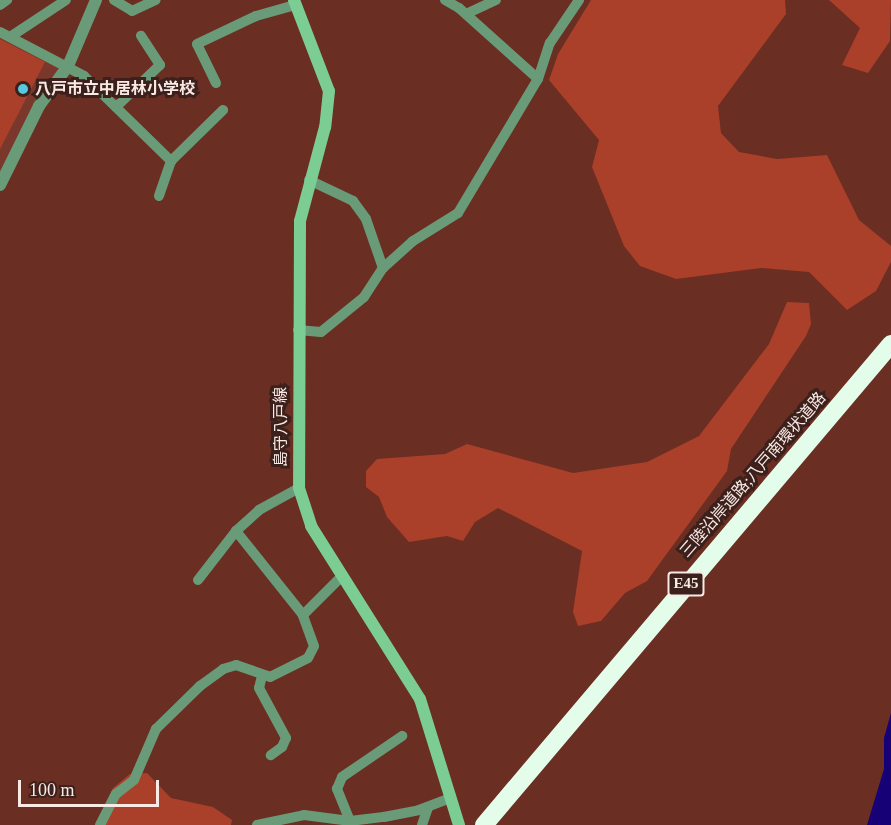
<!DOCTYPE html>
<meta charset="utf-8">
<style>
body{margin:0}
#map{position:relative;width:891px;height:825px;overflow:hidden;background:#6a2e22;font-family:"Times New Roman","Noto Sans JP",serif}
div>[style]{position:absolute}
.built>*{inset:0;background:#7a382c}
.green>*{inset:0;background:#aa3f2a}
.water>*{inset:0;background:#160276}
.minor>*{height:10px;margin:-5px;padding:0 5px;transform-origin:5px;border-radius:5px;background:#699b78}
.tertiary>*{height:12px;margin:-6px;padding:0 6px;transform-origin:6px;border-radius:6px;background:#699b78}
.secondary>*{height:12px;margin:-6px;padding:0 6px;transform-origin:6px;border-radius:6px;background:#7bcd94}
.motorway>*{height:18px;margin:-9px;padding:0 9px;transform-origin:9px;border-radius:9px;background:#e4fcea}
.dots>*{width:16px;height:16px;translate:-50% -50%;box-sizing:border-box;border:3px solid #3c201b;border-radius:50%}
span{translate:-50% -50%;white-space:nowrap;text-align:center;line-height:1.15;-webkit-text-stroke:6px #3c201b;paint-order:stroke}
.shield-label span{padding:2px 4px;background:#3c201b;border:2px solid;border-radius:4px;-webkit-text-stroke-width:0}
.shield-label{font-size:15px;color:#f9eae6;font-weight:700}
.poi-label{font-size:16px;color:#f9eae6;font-weight:700}
.left{translate:0 -50%;text-align:left}
.street-label{font-size:16px;color:#f9eae6}
.scale{position:absolute;left:18px;top:780px;width:141px;height:27px;box-sizing:border-box;border:3px solid #f9eae6;border-top:0;padding-left:8px;font-size:18px;line-height:21px;white-space:nowrap;color:#f9eae6;-webkit-text-stroke:4px #3c201b;paint-order:stroke}
</style>
<div id="map">
<div class="built">
<i style="clip-path:polygon(0 35px,60px 67px,0 172px)"></i>
</div>
<div class="green">
<i style="clip-path:polygon(591px 0,785px 0,786px 14px,718px 106px,721px 133px,739px 152px,777px 159px,827px 155px,859px 220px,891px 246px,891px 262px,876px 291px,847px 310px,809px 272px,761px 268px,676px 279px,640px 266px,624px 246px,592px 167px,599px 140px,549px 80px,558px 54px)"></i>
<i style="clip-path:polygon(829px 0,891px 0,890px 41px,868px 73px,842px 65px,860px 28px)"></i>
<i style="clip-path:polygon(0 39px,45px 62px,0 149px)"></i>
<i style="clip-path:polygon(787px 302px,809px 303px,811px 324px,806px 336px,731px 449px,727px 471px,647px 581px,625px 593px,601px 621px,578px 626px,573px 612px,582px 551px,498px 508px,475px 522px,463px 541px,447px 536px,409px 542px,387px 517px,379px 497px,366px 487px,366px 471px,377px 459px,445px 454px,467px 444px,573px 473px,647px 462px,699px 436px,769px 344px)"></i>
<i style="clip-path:polygon(147px 773px,171px 798px,213px 807px,232px 820px,231px 825px,95px 825px,113px 788px,130px 774px)"></i>
</div>
<div class="water">
<i style="clip-path:polygon(891px 713px,891px 825px,867px 825px,884px 769px,884px 738px)"></i>
</div>
<div class="minor">
<i style="left:114px;top:0;width:21px;rotate:31deg"></i>
<i style="left:132px;top:11px;width:26px;rotate:-25deg"></i>
<i style="left:445px;top:0;width:16px;rotate:30deg"></i>
<i style="left:459px;top:8px;width:106px;rotate:41.9deg"></i>
<i style="left:0;top:5px;width:9px;rotate:-36deg"></i>
<i style="left:466px;top:14px;width:33px;rotate:-25deg"></i>
<i style="left:0;top:32px;width:95px;rotate:27.6deg"></i>
<i style="left:84px;top:76px;width:122px;rotate:44.3deg"></i>
<i style="left:171px;top:161px;width:37px;rotate:109deg"></i>
<i style="left:10px;top:37px;width:67px;rotate:-33.5deg"></i>
<i style="left:216px;top:83px;width:43px;rotate:-116deg"></i>
<i style="left:197px;top:44px;width:65px;rotate:-25.4deg"></i>
<i style="left:256px;top:16px;width:41px;rotate:-15.8deg"></i>
<i style="left:116px;top:107px;width:61px;rotate:-43.7deg"></i>
<i style="left:160px;top:65px;width:35px;rotate:-123deg"></i>
<i style="left:171px;top:161px;width:73px;rotate:-44.4deg"></i>
<i style="left:309px;top:180px;width:49px;rotate:25.5deg"></i>
<i style="left:353px;top:201px;width:22px;rotate:54deg"></i>
<i style="left:366px;top:219px;width:52px;rotate:70.9deg"></i>
<i style="left:298px;top:330px;width:23px;rotate:5deg"></i>
<i style="left:321px;top:332px;width:55px;rotate:-39.1deg"></i>
<i style="left:364px;top:297px;width:35px;rotate:-57deg"></i>
<i style="left:383px;top:268px;width:40px;rotate:-42deg"></i>
<i style="left:413px;top:241px;width:53px;rotate:-31.9deg"></i>
<i style="left:458px;top:213px;width:156px;rotate:-59.2deg"></i>
<i style="left:538px;top:79px;width:38px;rotate:-72deg"></i>
<i style="left:550px;top:43px;width:52px;rotate:-56deg"></i>
<i style="left:236px;top:531px;width:107px;rotate:51.4deg"></i>
<i style="left:198px;top:580px;width:62px;rotate:-52.2deg"></i>
<i style="left:236px;top:531px;width:31px;rotate:-42deg"></i>
<i style="left:259px;top:510px;width:46px;rotate:-28.8deg"></i>
<i style="left:262px;top:676px;width:12px;rotate:104deg"></i>
<i style="left:259px;top:688px;width:57px;rotate:61.6deg"></i>
<i style="left:286px;top:738px;width:10px;rotate:114deg"></i>
<i style="left:282px;top:747px;width:14px;rotate:144deg"></i>
<i style="left:350px;top:821px;width:35px;rotate:-112deg"></i>
<i style="left:337px;top:789px;width:13px;rotate:-67deg"></i>
<i style="left:342px;top:777px;width:73px;rotate:-34.3deg"></i>
<i style="left:100px;top:825px;width:35px;rotate:-63deg"></i>
<i style="left:116px;top:794px;width:23px;rotate:-38deg"></i>
<i style="left:134px;top:780px;width:56px;rotate:-66.7deg"></i>
<i style="left:156px;top:729px;width:62px;rotate:-44.3deg"></i>
<i style="left:200px;top:686px;width:29px;rotate:-36deg"></i>
<i style="left:223px;top:669px;width:14px;rotate:-17deg"></i>
<i style="left:236px;top:665px;width:36px;rotate:19deg"></i>
<i style="left:270px;top:677px;width:42px;rotate:-26.6deg"></i>
<i style="left:308px;top:658px;width:13px;rotate:-63deg"></i>
<i style="left:314px;top:646px;width:33px;rotate:-110deg"></i>
<i style="left:303px;top:615px;width:55px;rotate:-45deg"></i>
<i style="left:257px;top:825px;width:48px;rotate:-12deg"></i>
<i style="left:304px;top:815px;width:46px;rotate:7.4deg"></i>
<i style="left:350px;top:821px;width:34px;rotate:-7deg"></i>
<i style="left:384px;top:817px;width:36px;rotate:-11deg"></i>
<i style="left:419px;top:810px;width:34px;rotate:-21deg"></i>
<i style="left:422px;top:825px;width:18px;rotate:-71deg"></i>
</div>
<div class="tertiary">
<i style="left:0;top:185px;width:88px;rotate:-63.7deg"></i>
<i style="left:39px;top:106px;width:49px;rotate:-54.1deg"></i>
<i style="left:68px;top:66px;width:72px;rotate:-67deg"></i>
</div>
<div class="secondary">
<i style="left:294px;top:0;width:97px;rotate:69deg"></i>
<i style="left:329px;top:91px;width:36px;rotate:96deg"></i>
<i style="left:325px;top:127px;width:97px;rotate:104.9deg"></i>
<i style="left:300px;top:221px;width:267px;rotate:90.2deg"></i>
<i style="left:299px;top:488px;width:40px;rotate:72deg"></i>
<i style="left:311px;top:526px;width:204px;rotate:57.8deg"></i>
<i style="left:420px;top:699px;width:132px;rotate:72.8deg"></i>
</div>
<div class="motorway">
<i style="left:484px;top:825px;width:630px;rotate:-49.76deg"></i>
</div>
<div class="dots">
<i style="left:23px;top:89px;background:#56c9e0"></i>
</div>
<div class="shield-label">
<span style="left:686px;top:584px">E45</span>
</div>
<div class="poi-label">
<span class="left" style="left:35px;top:89px">八戸市立中居林小学校</span>
</div>
<div class="street-label">
<span style="left:281px;top:427px;rotate:-90deg">島守八戸線</span>
<span style="left:753px;top:475px;rotate:-49deg">三陸沿岸道路;八戸南環状道路</span>
</div>
<div class="scale">100 m</div>
</div>
